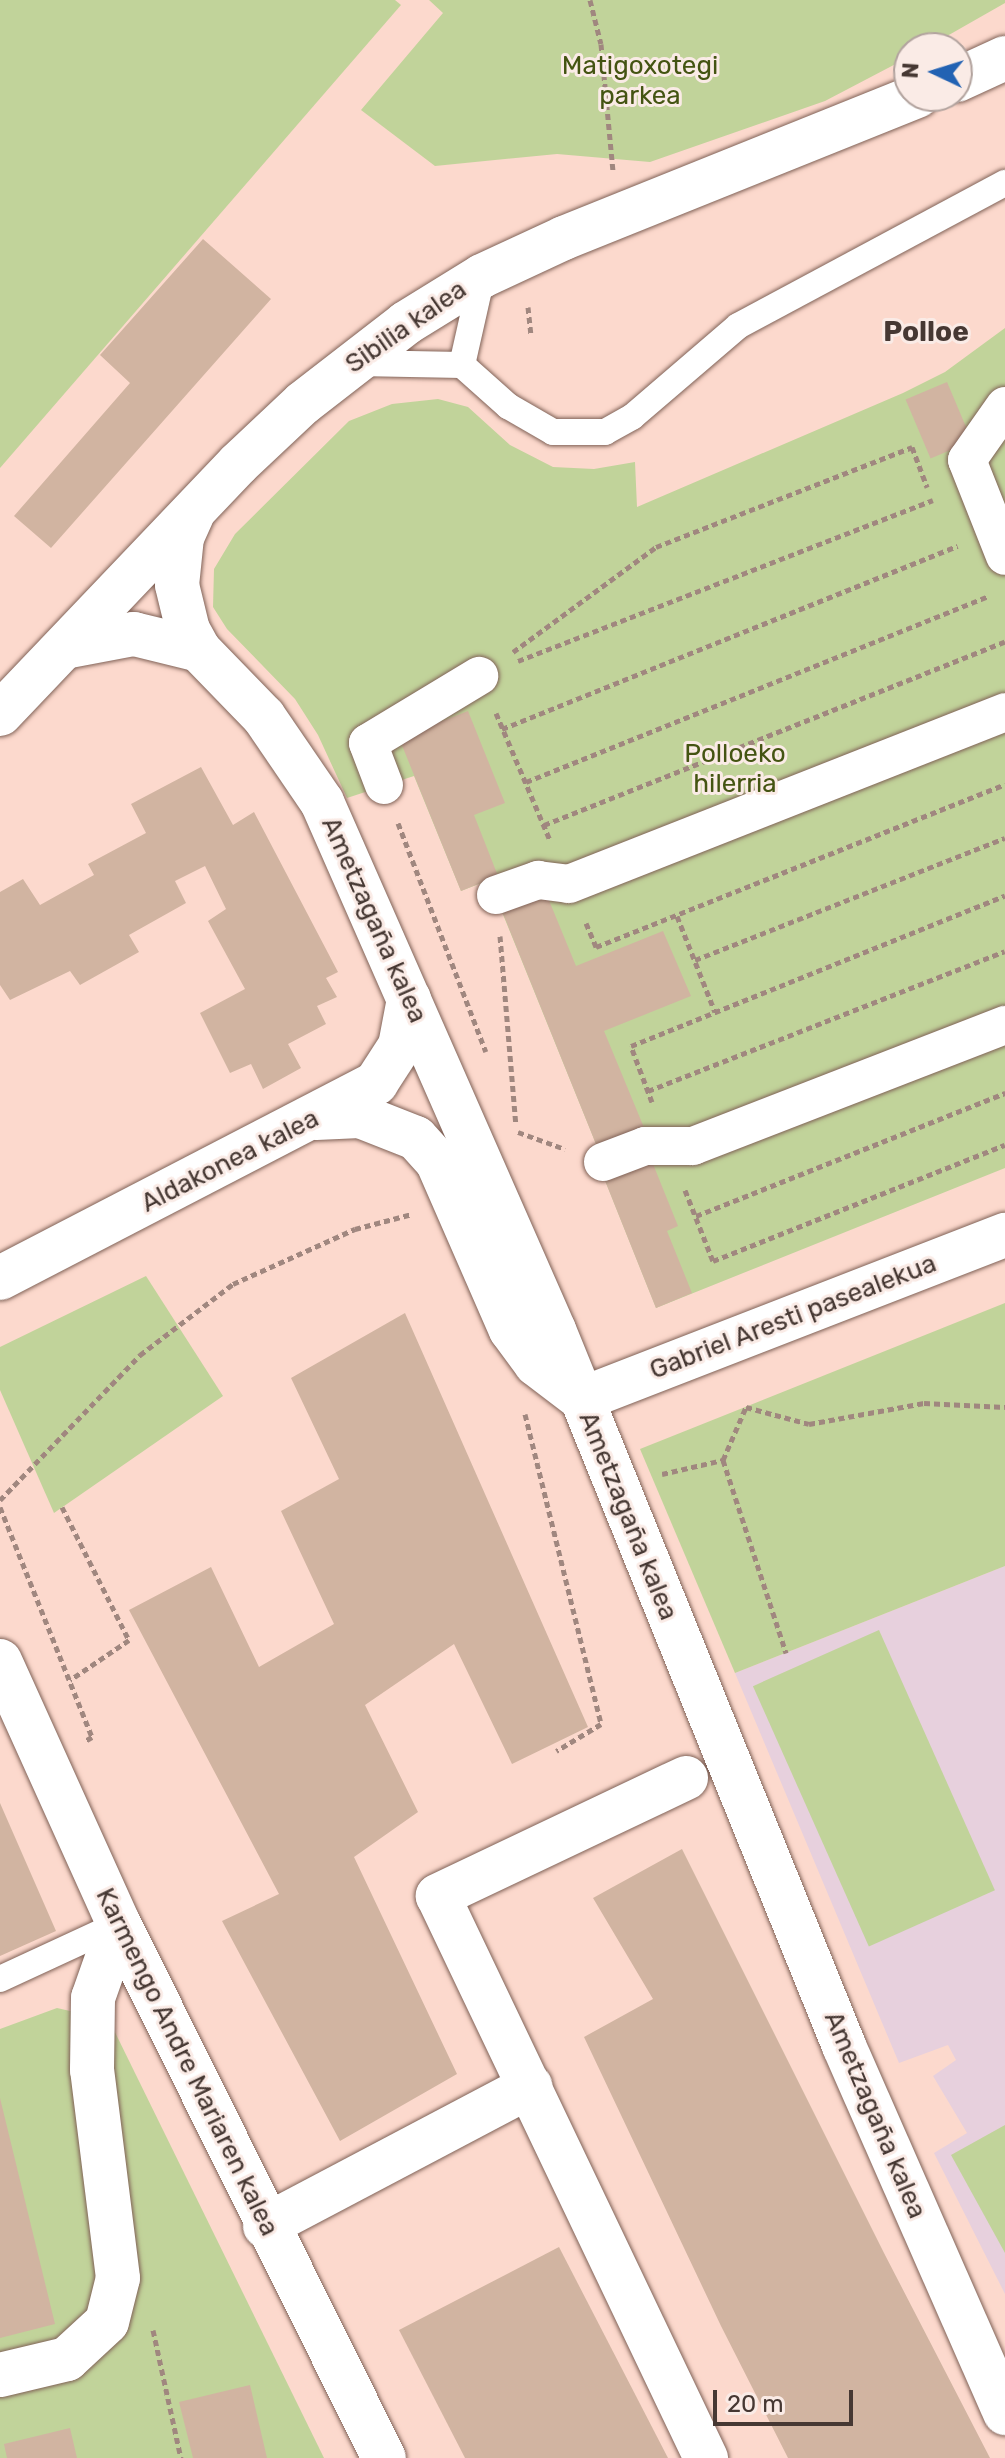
<!DOCTYPE html>
<meta charset="utf-8">
<style>
body{margin:0}
#map{position:relative;width:1005px;height:2458px;overflow:hidden;background:#fcd9cd;font-family:Rubik,sans-serif}
div>[style]{position:absolute}
.education>*{inset:0;background:#e7d0dd}
.green>*{inset:0;background:#c1d39a;transform-origin:0 0}
.building>*{inset:0;background:#d1b4a1;transform-origin:0 0}
.path>*{height:5px;margin-top:-2.5px;transform-origin:0;background:repeating-linear-gradient(90deg,#a0877f 0 6px,transparent 0 10px)}
.roads{filter:drop-shadow(0 0 2px #806257) drop-shadow(0 0 2px #806257)}
.service>*{height:26px;margin:-13px;padding:0 13px;transform-origin:13px;border-radius:13px;background:#fff}
.pedestrian>*{height:38px;margin:-19px;padding:0 19px;transform-origin:19px;border-radius:19px;background:#fff}
.minor>*{height:44px;margin:-22px;padding:0 22px;transform-origin:22px;border-radius:22px;background:#fff}
.tertiary>*{height:44px;margin:-22px;padding:0 22px;transform-origin:22px;border-radius:22px;background:#fff}
span{translate:-50% -50%;white-space:nowrap;text-align:center;line-height:1.15;-webkit-text-stroke:6px #faebe6;paint-order:stroke}
.park-label{font-size:26px;color:#445412}
.street-label{font-size:26px;color:#463833}
.neighbourhood-label{font-size:28px;color:#463833;font-weight:700}
.north{position:absolute;left:893px;top:32px;width:80px;height:80px;box-sizing:border-box;background:#faebe6;border:2px solid #b2a39e;border-radius:50%;rotate:274deg;font-size:22px;font-weight:700;line-height:32px;text-align:center;color:#463833}
.north::after{content:'';display:block;margin:auto;width:28px;height:36px;background:#2262b3;clip-path:polygon(50% 0,100% 100%,50% 72%,0 100%)}
.scale{position:absolute;left:713px;top:2390px;width:140px;height:36px;box-sizing:border-box;border:4px solid #463833;border-top:0;padding-left:10px;font-size:24px;line-height:28px;white-space:nowrap;color:#463833;-webkit-text-stroke:6px #faebe6;paint-order:stroke}
</style>
<div id="map">
<div class="education">
<i style="clip-path:polygon(1005px 1566px,1005px 2294px,934px 2153px,967px 2133px,933px 2076px,956px 2060px,948px 2045px,899px 2063px,735px 1673px)"></i>
</div>
<div class="green">
<i style="clip-path:polygon(0 0,395px 0,401px 5px,0 468px)"></i>
<i style="clip-path:polygon(429px 0,1005px 0,1005px 3px,926px 48px,909px 48px,909px 57px,825px 101px,650px 162px,557px 154px,435px 166px,361px 110px,443px 13px)"></i>
<i style="clip-path:polygon(1005px 328px,1005px 1168px,656px 1308px,604px 1178px,609px 1176px,489px 880px,461px 891px,414px 776px,347px 798px,318px 735px,295px 699px,227px 629px,213px 607px,214px 569px,235px 534px,349px 421px,392px 404px,438px 399px,468px 407px,510px 445px,553px 467px,594px 469px,635px 462px,637px 507px,903px 393px,945px 372px)"></i>
<i style="clip-path:polygon(146px 1276px,223px 1396px,54px 1513px,0 1390px,0 1347px)"></i>
<i style="clip-path:polygon(1005px 1303px,1005px 1566px,735px 1673px,640px 1449px)"></i>
<i style="left:879px;top:1630px;width:285px;height:138px;rotate:66deg"></i>
<i style="clip-path:polygon(57px 2008px,109px 2020px,324px 2458px,0 2458px,0 2029px)"></i>
<i style="clip-path:polygon(1005px 2125px,1005px 2253px,951px 2155px)"></i>
</div>
<div class="building">
<i style="clip-path:polygon(203px 239px,271px 299px,51px 548px,14px 516px,130px 383px,100px 355px)"></i>
<i style="left:947px;top:382px;width:64px;height:45px;rotate:67deg"></i>
<i style="clip-path:polygon(468px 711px,505px 803px,474px 815px,498px 876px,461px 891px,399px 738px)"></i>
<i style="clip-path:polygon(201px 767px,233px 825px,254px 812px,338px 972px,326px 978px,337px 997px,317px 1006px,326px 1024px,288px 1044px,301px 1068px,263px 1089px,251px 1064px,230px 1073px,200px 1013px,245px 989px,208px 921px,226px 909px,205px 866px,175px 881px,186px 903px,129px 935px,139px 952px,80px 985px,70px 971px,10px 1000px,0 985px,0 892px,23px 879px,40px 905px,94px 875px,88px 864px,146px 833px,131px 804px)"></i>
<i style="clip-path:polygon(546px 893px,576px 966px,663px 931px,691px 996px,604px 1031px,645px 1130px,598px 1149px,502px 911px)"></i>
<i style="clip-path:polygon(651px 1159px,678px 1226px,667px 1231px,692px 1293px,656px 1308px,604px 1178px)"></i>
<i style="clip-path:polygon(405px 1313px,588px 1727px,512px 1764px,454px 1644px,365px 1705px,418px 1812px,354px 1857px,457px 2074px,340px 2141px,222px 1921px,279px 1894px,129px 1610px,211px 1567px,259px 1667px,334px 1624px,281px 1511px,339px 1479px,291px 1378px)"></i>
<i style="clip-path:polygon(0 1803px,56px 1931px,0 1956px)"></i>
<i style="clip-path:polygon(682px 1849px,884px 2253px,990px 2458px,788px 2458px,721px 2326px,584px 2037px,653px 1999px,593px 1898px)"></i>
<i style="clip-path:polygon(0 2098px,55px 2324px,0 2338px)"></i>
<i style="clip-path:polygon(559px 2247px,668px 2458px,465px 2458px,399px 2330px)"></i>
<i style="clip-path:polygon(250px 2385px,267px 2458px,193px 2458px,179px 2402px)"></i>
<i style="clip-path:polygon(70px 2428px,77px 2458px,7px 2458px,4px 2444px)"></i>
</div>
<div class="path">
<i style="left:590px;top:0;width:45px;rotate:76deg"></i>
<i style="left:601px;top:44px;width:129px;rotate:84.6deg"></i>
<i style="left:528px;top:307px;width:29px;rotate:84deg"></i>
<i style="left:513px;top:652px;width:177px;rotate:-36.3deg"></i>
<i style="left:656px;top:547px;width:275px;rotate:-21.3deg"></i>
<i style="left:912px;top:447px;width:43px;rotate:69.4deg"></i>
<i style="left:518px;top:661px;width:445px;rotate:-21.2deg"></i>
<i style="left:496px;top:713px;width:138px;rotate:67deg"></i>
<i style="left:502px;top:729px;width:491px;rotate:-21.9deg"></i>
<i style="left:526px;top:782px;width:498px;rotate:-21.9deg"></i>
<i style="left:398px;top:823px;width:245px;rotate:69deg"></i>
<i style="left:544px;top:825px;width:496px;rotate:-21.7deg"></i>
<i style="left:677px;top:916px;width:103px;rotate:68.4deg"></i>
<i style="left:586px;top:923px;width:26px;rotate:67deg"></i>
<i style="left:596px;top:947px;width:440px;rotate:-21.7deg"></i>
<i style="left:500px;top:936px;width:190px;rotate:85.2deg"></i>
<i style="left:695px;top:960px;width:333px;rotate:-21.5deg"></i>
<i style="left:648px;top:1091px;width:383px;rotate:-21.4deg"></i>
<i style="left:652px;top:1102px;width:60px;rotate:-110.6deg"></i>
<i style="left:631px;top:1046px;width:403px;rotate:-21.9deg"></i>
<i style="left:518px;top:1132px;width:50px;rotate:19.9deg"></i>
<i style="left:685px;top:1190px;width:76px;rotate:68.5deg"></i>
<i style="left:713px;top:1261px;width:314px;rotate:-21.7deg"></i>
<i style="left:696px;top:1216px;width:333px;rotate:-21.7deg"></i>
<i style="left:525px;top:1414px;width:319px;rotate:76.2deg"></i>
<i style="left:601px;top:1724px;width:52px;rotate:149deg"></i>
<i style="left:723px;top:1460px;width:203px;rotate:71.9deg"></i>
<i style="left:662px;top:1474px;width:63px;rotate:-12.9deg"></i>
<i style="left:723px;top:1460px;width:58px;rotate:-66.5deg"></i>
<i style="left:746px;top:1407px;width:65px;rotate:15.1deg"></i>
<i style="left:809px;top:1424px;width:117px;rotate:-10.3deg"></i>
<i style="left:924px;top:1403px;width:81px;rotate:2.8deg"></i>
<i style="left:0;top:1500px;width:202px;rotate:-46deg"></i>
<i style="left:140px;top:1355px;width:117px;rotate:-37.4deg"></i>
<i style="left:233px;top:1284px;width:134px;rotate:-24.3deg"></i>
<i style="left:355px;top:1229px;width:59px;rotate:-14.7deg"></i>
<i style="left:0;top:1507px;width:248px;rotate:68.2deg"></i>
<i style="left:92px;top:1737px;width:8px;rotate:150deg"></i>
<i style="left:62px;top:1507px;width:149px;rotate:63.3deg"></i>
<i style="left:129px;top:1640px;width:71px;rotate:145.9deg"></i>
<i style="left:153px;top:2330px;width:131px;rotate:77.7deg"></i>
</div>
<div class="roads">
<div class="service">
<i style="left:357px;top:363px;width:105px;rotate:1.1deg"></i>
<i style="left:462px;top:365px;width:62px;rotate:41.7deg"></i>
<i style="left:508px;top:406px;width:52px;rotate:30deg"></i>
<i style="left:553px;top:432px;width:52px"></i>
<i style="left:605px;top:432px;width:31px;rotate:-29deg"></i>
<i style="left:632px;top:417px;width:140px;rotate:-40.6deg"></i>
<i style="left:738px;top:326px;width:303px;rotate:-28.2deg"></i>
<i style="left:462px;top:365px;width:91px;rotate:-77.3deg"></i>
<i style="left:0;top:1979px;width:131px;rotate:-24.8deg"></i>
</div>
<div class="pedestrian">
<i style="left:1005px;top:406px;width:66px;rotate:125.1deg"></i>
<i style="left:967px;top:460px;width:103px;rotate:68.4deg"></i>
<i style="left:384px;top:785px;width:45px;rotate:-110.9deg"></i>
<i style="left:368px;top:743px;width:130px;rotate:-31.1deg"></i>
<i style="left:496px;top:895px;width:45px;rotate:-19.7deg"></i>
<i style="left:538px;top:880px;width:31px;rotate:7deg"></i>
<i style="left:569px;top:884px;width:469px;rotate:-21.5deg"></i>
<i style="left:603px;top:1162px;width:45px;rotate:-20.9deg"></i>
<i style="left:645px;top:1146px;width:48px"></i>
<i style="left:693px;top:1146px;width:335px;rotate:-21.2deg"></i>
</div>
<div class="minor">
<i style="left:192px;top:515px;width:24px;rotate:114deg"></i>
<i style="left:182px;top:537px;width:48px;rotate:95.9deg"></i>
<i style="left:177px;top:585px;width:46px;rotate:76.3deg"></i>
<i style="left:188px;top:630px;width:23px;rotate:61deg"></i>
<i style="left:199px;top:650px;width:93px;rotate:45.9deg"></i>
<i style="left:264px;top:717px;width:103px;rotate:55.7deg"></i>
<i style="left:322px;top:802px;width:577px;rotate:66.28deg"></i>
<i style="left:69px;top:646px;width:66px;rotate:-10.5deg"></i>
<i style="left:134px;top:634px;width:67px;rotate:13.8deg"></i>
<i style="left:316px;top:1118px;width:44px;rotate:-2.6deg"></i>
<i style="left:360px;top:1116px;width:60px;rotate:21.4deg"></i>
<i style="left:416px;top:1138px;width:31px;rotate:48deg"></i>
<i style="left:437px;top:1161px;width:184px;rotate:66.4deg"></i>
<i style="left:511px;top:1330px;width:42px;rotate:53.7deg"></i>
<i style="left:536px;top:1364px;width:58px;rotate:37.3deg"></i>
<i style="left:0;top:1278px;width:424px;rotate:-27.4deg"></i>
<i style="left:376px;top:1083px;width:44px;rotate:-57deg"></i>
<i style="left:400px;top:1046px;width:48px;rotate:-79.2deg"></i>
<i style="left:582px;top:1399px;width:698px;rotate:67.95deg"></i>
<i style="left:844px;top:2046px;width:401px;rotate:66.3deg"></i>
<i style="left:582px;top:1399px;width:454px;rotate:-21.2deg"></i>
<i style="left:0;top:1661px;width:289px;rotate:65.7deg"></i>
<i style="left:119px;top:1924px;width:596px;rotate:63.61deg"></i>
<i style="left:686px;top:1778px;width:275px;rotate:154.6deg"></i>
<i style="left:438px;top:1896px;width:623px;rotate:64.51deg"></i>
<i style="left:265px;top:2226px;width:300px;rotate:-27.8deg"></i>
<i style="left:0;top:2375px;width:69px;rotate:-13.4deg"></i>
<i style="left:67px;top:2359px;width:54px;rotate:-42.8deg"></i>
<i style="left:107px;top:2322px;width:45px;rotate:-76deg"></i>
<i style="left:118px;top:2278px;width:210px;rotate:-97.1deg"></i>
<i style="left:92px;top:2070px;width:72px;rotate:-89.2deg"></i>
<i style="left:93px;top:1998px;width:78px;rotate:-70.6deg"></i>
</div>
<div class="tertiary">
<i style="left:957px;top:80px;width:53px;rotate:-24.6deg"></i>
<i style="left:0;top:714px;width:345px;rotate:-46.4deg"></i>
<i style="left:238px;top:464px;width:89px;rotate:-43.2deg"></i>
<i style="left:303px;top:403px;width:130px;rotate:-37.8deg"></i>
<i style="left:406px;top:323px;width:89px;rotate:-31.7deg"></i>
<i style="left:482px;top:276px;width:90px;rotate:-24.9deg"></i>
<i style="left:564px;top:238px;width:381px;rotate:-21.9deg"></i>
<i style="left:554px;top:1330px;width:74px;rotate:67.9deg"></i>
</div>
</div>
<div class="park-label">
<span style="left:640px;top:81px">Matigoxotegi<br>parkea</span>
<span style="left:735px;top:769px">Polloeko<br>hilerria</span>
</div>
<div class="street-label">
<span style="left:406px;top:327px;rotate:-35deg">Sibilia kalea</span>
<span style="left:374px;top:920px;rotate:66deg">Ametzagaña kalea</span>
<span style="left:230px;top:1161px;rotate:-27deg">Aldakonea kalea</span>
<span style="left:793px;top:1317px;rotate:-21deg">Gabriel Aresti pasealekua</span>
<span style="left:628px;top:1516px;rotate:68deg">Ametzagaña kalea</span>
<span style="left:187px;top:2062px;rotate:64deg">Karmengo Andre Mariaren kalea</span>
<span style="left:875px;top:2115px;rotate:67deg">Ametzagaña kalea</span>
</div>
<div class="neighbourhood-label">
<span style="left:926px;top:332px">Polloe</span>
</div>
<div class="north">N</div>
<div class="scale">20 m</div>
</div>
